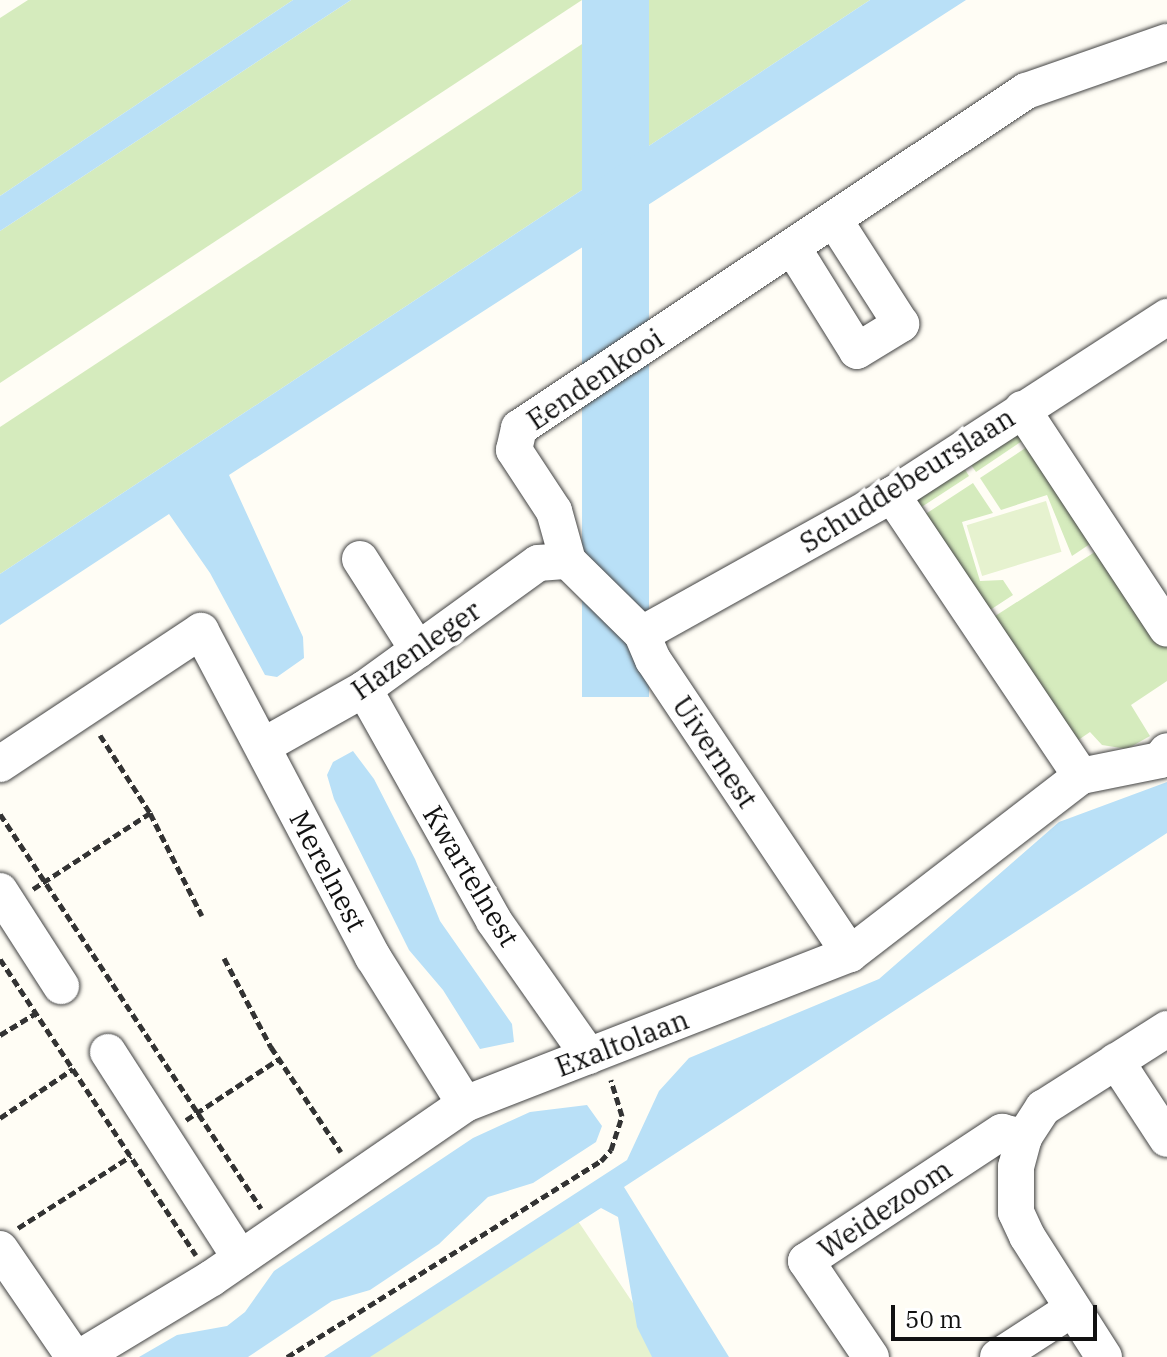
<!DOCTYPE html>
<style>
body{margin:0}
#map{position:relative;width:1167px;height:1357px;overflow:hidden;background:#fffdf5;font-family:"IBM Plex Serif",serif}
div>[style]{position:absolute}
.green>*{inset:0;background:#d5ebbd}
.pitch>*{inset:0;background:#e6f2cf;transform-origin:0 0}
.water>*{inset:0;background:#b9e0f7;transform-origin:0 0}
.path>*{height:5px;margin-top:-2.5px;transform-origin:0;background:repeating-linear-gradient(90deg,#333 0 8px,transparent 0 12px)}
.roads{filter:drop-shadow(0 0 2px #444) drop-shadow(0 0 2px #444)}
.minor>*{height:36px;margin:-18px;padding:0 18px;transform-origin:18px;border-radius:18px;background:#fff}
span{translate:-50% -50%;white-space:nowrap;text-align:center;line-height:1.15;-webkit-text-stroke:8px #fff;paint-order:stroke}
.street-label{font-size:28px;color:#111}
.scale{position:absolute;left:891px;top:1305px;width:206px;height:36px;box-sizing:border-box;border:4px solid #111;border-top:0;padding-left:10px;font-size:24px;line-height:28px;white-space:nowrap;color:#111;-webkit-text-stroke:6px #fff;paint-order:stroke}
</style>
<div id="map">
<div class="green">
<i style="clip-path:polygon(28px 0,293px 0,0 196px,0 18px)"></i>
<i style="clip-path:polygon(351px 0,582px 0,0 383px,0 231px)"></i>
<i style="clip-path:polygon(649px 0,870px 0,0 574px,0 427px)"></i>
<i style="clip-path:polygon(1012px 432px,1028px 437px,976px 472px,967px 459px)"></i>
<i style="clip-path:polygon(1033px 443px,1096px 540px,1072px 556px,1047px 495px,1001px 510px,980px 478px)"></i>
<i style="clip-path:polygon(961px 463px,969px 476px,917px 510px,919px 493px)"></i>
<i style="clip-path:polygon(973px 483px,993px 513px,962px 522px,980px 581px,1003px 580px,1013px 595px,984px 614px,921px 517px)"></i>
<i style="clip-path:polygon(1101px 548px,1167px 648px,1167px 681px,1131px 705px,1150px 736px,1127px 749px,1102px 745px,1090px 732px,1071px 745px,989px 620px)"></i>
</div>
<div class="pitch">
<i style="left:1046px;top:501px;width:53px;height:83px;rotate:73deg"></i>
<i style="clip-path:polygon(574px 1215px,669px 1357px,363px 1357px)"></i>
</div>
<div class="water">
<i style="clip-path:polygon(293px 0,351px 0,0 231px,0 196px)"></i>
<i style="left:582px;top:0;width:67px;height:697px"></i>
<i style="clip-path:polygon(870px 0,966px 0,229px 475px,303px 637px,304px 658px,277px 677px,265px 675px,210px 573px,169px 514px,0 625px,0 574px)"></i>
<i style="clip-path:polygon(353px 751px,374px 779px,415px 859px,440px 921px,512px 1024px,514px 1042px,480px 1049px,443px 990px,409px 950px,334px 799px,327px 775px,333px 762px)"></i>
<i style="clip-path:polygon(1167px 782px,1167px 833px,624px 1187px,729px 1357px,652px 1357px,637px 1327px,618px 1217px,601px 1208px,370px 1357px,324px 1357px,627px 1160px,659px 1091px,689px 1058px,879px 979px,1059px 822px)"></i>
<i style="clip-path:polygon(587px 1105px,602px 1126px,596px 1142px,533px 1183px,488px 1197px,439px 1244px,370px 1290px,332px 1301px,248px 1357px,139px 1357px,177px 1335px,227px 1326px,245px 1312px,274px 1271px,473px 1138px,530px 1112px)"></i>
</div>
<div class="path">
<i style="left:100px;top:735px;width:93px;rotate:57.3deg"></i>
<i style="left:150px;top:813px;width:115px;rotate:63.2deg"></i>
<i style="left:0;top:814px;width:473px;rotate:56.5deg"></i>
<i style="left:33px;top:889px;width:140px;rotate:-33deg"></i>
<i style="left:224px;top:958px;width:101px;rotate:62.2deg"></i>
<i style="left:271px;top:1047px;width:126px;rotate:56.3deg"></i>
<i style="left:0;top:959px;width:355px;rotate:56.5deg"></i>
<i style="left:0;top:1035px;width:42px;rotate:-31.4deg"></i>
<i style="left:0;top:1118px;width:88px;rotate:-33.9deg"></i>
<i style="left:186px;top:1120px;width:111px;rotate:-33.3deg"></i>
<i style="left:18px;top:1228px;width:134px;rotate:-32.5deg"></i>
<i style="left:287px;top:1357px;width:370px;rotate:-32deg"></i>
<i style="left:601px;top:1161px;width:15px;rotate:-48deg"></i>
<i style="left:611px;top:1150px;width:36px;rotate:-72deg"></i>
<i style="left:622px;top:1116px;width:38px;rotate:-107deg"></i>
</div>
<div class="roads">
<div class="minor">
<i style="left:793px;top:248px;width:121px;rotate:58.1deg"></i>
<i style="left:857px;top:351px;width:52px;rotate:-31.5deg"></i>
<i style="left:901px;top:324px;width:122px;rotate:-122.7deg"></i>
<i style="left:1022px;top:409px;width:263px;rotate:56.6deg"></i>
<i style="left:892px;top:495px;width:339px;rotate:56.1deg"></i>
<i style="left:360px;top:559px;width:108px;rotate:57.5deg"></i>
<i style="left:642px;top:634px;width:286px;rotate:-29.1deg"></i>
<i style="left:892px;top:495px;width:328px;rotate:-32.9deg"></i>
<i style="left:364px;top:689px;width:266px;rotate:60.7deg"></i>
<i style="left:494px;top:921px;width:165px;rotate:54.9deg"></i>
<i style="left:263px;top:746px;width:116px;rotate:-29.4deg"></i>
<i style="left:364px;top:689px;width:215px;rotate:-35.9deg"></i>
<i style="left:538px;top:563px;width:30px;rotate:-4deg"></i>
<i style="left:0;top:764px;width:241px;rotate:-33.5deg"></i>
<i style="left:201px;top:631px;width:369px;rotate:62.2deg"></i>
<i style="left:373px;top:957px;width:173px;rotate:58deg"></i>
<i style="left:0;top:891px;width:113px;rotate:57.3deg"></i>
<i style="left:850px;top:954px;width:354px;rotate:-123.8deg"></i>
<i style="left:653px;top:660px;width:28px;rotate:-113deg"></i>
<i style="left:642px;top:634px;width:104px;rotate:-135.4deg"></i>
<i style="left:568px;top:561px;width:52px;rotate:-105.6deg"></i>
<i style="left:554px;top:511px;width:73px;rotate:-123.3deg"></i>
<i style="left:514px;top:450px;width:23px;rotate:-77deg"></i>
<i style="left:519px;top:428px;width:609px;rotate:-33.61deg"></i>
<i style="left:1026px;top:91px;width:149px;rotate:-19.2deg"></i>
<i style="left:108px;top:1052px;width:245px;rotate:57.3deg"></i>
<i style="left:1116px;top:1061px;width:93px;rotate:56.8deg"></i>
<i style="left:0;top:1249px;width:131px;rotate:55.6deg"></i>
<i style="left:81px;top:1357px;width:153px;rotate:-31.1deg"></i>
<i style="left:212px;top:1278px;width:307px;rotate:-34.5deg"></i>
<i style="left:465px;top:1104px;width:413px;rotate:-21.3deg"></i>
<i style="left:850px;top:954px;width:292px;rotate:-37.6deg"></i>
<i style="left:1081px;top:776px;width:81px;rotate:-11.4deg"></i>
<i style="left:1160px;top:760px;width:11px;rotate:-52deg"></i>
<i style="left:871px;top:1357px;width:116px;rotate:-124.1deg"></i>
<i style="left:806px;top:1261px;width:235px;rotate:-33.4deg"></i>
<i style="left:1002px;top:1132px;width:23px;rotate:13deg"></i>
<i style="left:998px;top:1357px;width:77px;rotate:-32.9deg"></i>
<i style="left:1104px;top:1357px;width:143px;rotate:-122.5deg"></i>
<i style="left:1027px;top:1236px;width:26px;rotate:-115deg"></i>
<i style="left:1016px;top:1212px;width:45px;rotate:-90deg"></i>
<i style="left:1016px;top:1167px;width:31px;rotate:-75deg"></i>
<i style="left:1024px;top:1137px;width:35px;rotate:-57deg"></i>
<i style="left:1043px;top:1108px;width:147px;rotate:-32.5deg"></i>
</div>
</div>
<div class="street-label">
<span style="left:595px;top:379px;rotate:-34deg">Eendenkooi</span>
<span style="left:907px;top:480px;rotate:-32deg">Schuddebeurslaan</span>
<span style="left:416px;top:650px;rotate:-35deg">Hazenleger</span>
<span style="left:715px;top:752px;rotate:56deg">Uivernest</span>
<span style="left:328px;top:871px;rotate:62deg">Merelnest</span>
<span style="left:471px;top:876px;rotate:59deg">Kwartelnest</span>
<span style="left:622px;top:1043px;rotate:-21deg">Exaltolaan</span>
<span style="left:885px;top:1209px;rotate:-34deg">Weidezoom</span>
</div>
<div class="scale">50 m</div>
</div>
